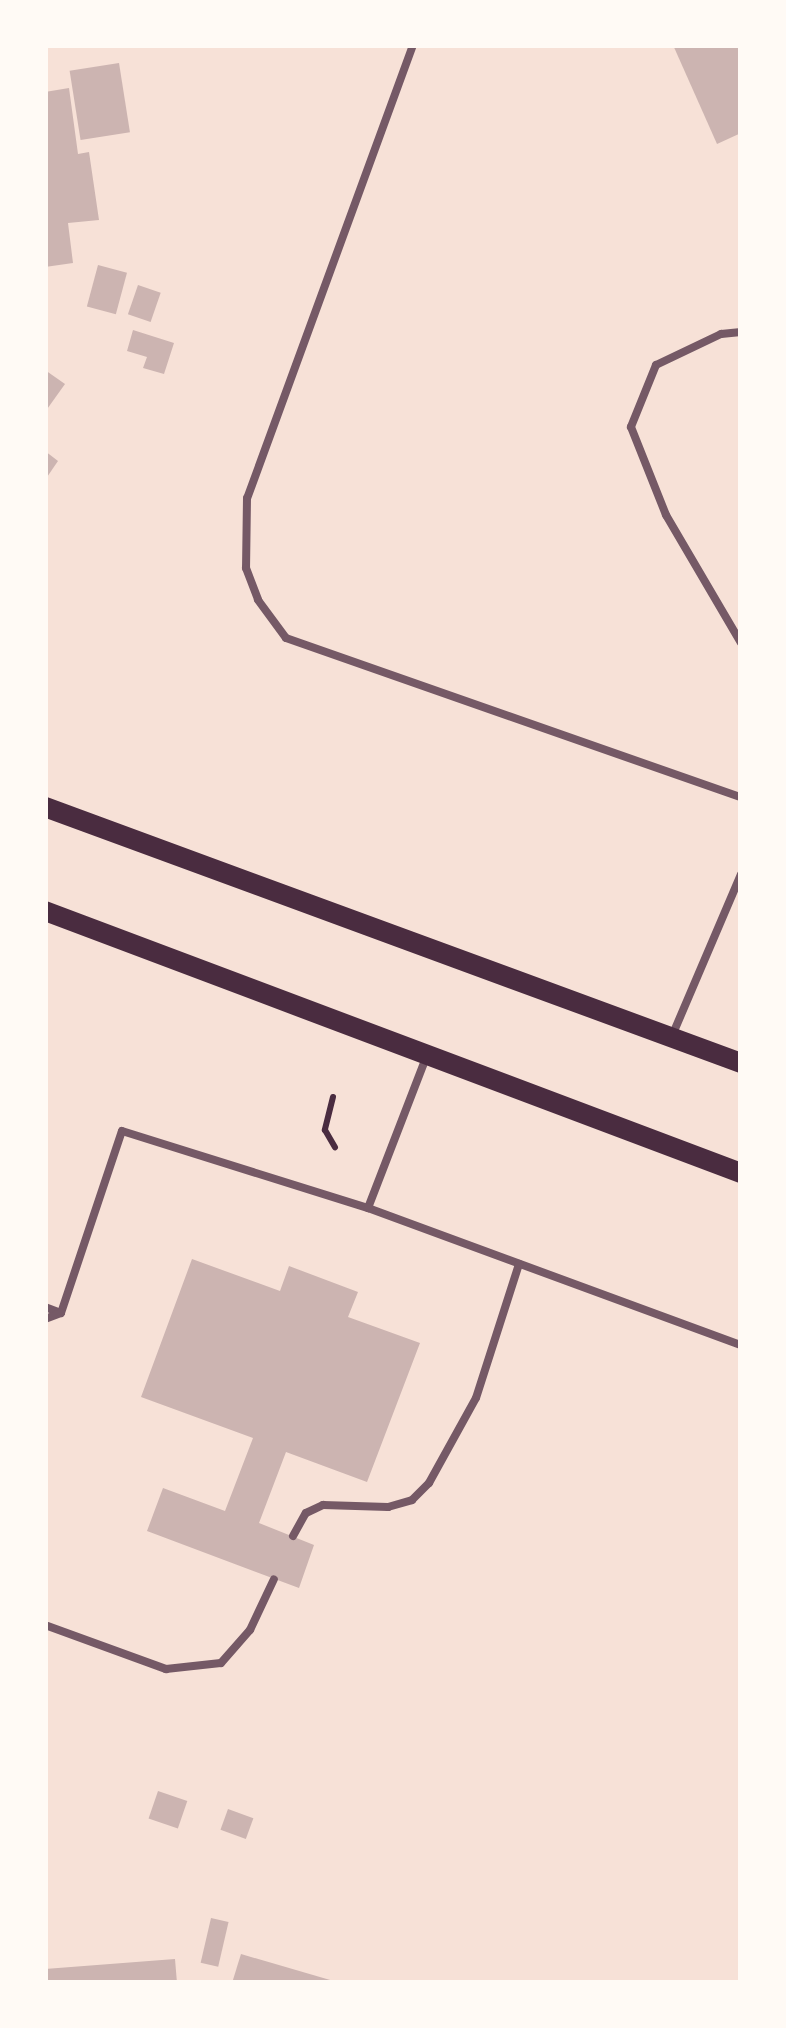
<!DOCTYPE html>
<style>
body{margin:0}
#map{position:relative;width:786px;height:2028px;overflow:hidden;background:#f7e1d7;font-family:"PT Serif",serif}
div>[style]{position:absolute}
.building>*{inset:0;background:#ccb4b1;transform-origin:0 0}
.path>*{height:6px;margin:-3px;padding:0 3px;transform-origin:3px;border-radius:3px;background:#4a2c40}
.service>*{height:8px;margin:-4px;padding:0 4px;transform-origin:4px;border-radius:4px;background:#755966}
.secondary>*{height:20px;margin:-10px;padding:0 10px;transform-origin:10px;border-radius:10px;background:#4a2c40}
span{translate:-50% -50%;white-space:nowrap;text-align:center;line-height:1.15;-webkit-text-stroke:10px #fffaf5;paint-order:stroke}
.frame{position:absolute;inset:0;border:48px solid #fffaf5;pointer-events:none}
</style>
<div id="map">
<div class="building">
<i style="clip-path:polygon(673px 45px,741px 45px,741px 133px,717px 144px)"></i>
<i style="left:119px;top:63px;width:70px;height:50px;rotate:81deg"></i>
<i style="clip-path:polygon(69px 88px,78px 154px,89px 152px,99px 220px,68px 223px,73px 263px,45px 267px,45px 92px)"></i>
<i style="left:98px;top:265px;width:30px;height:43px;rotate:15deg"></i>
<i style="left:138px;top:285px;width:24px;height:31px;rotate:19deg"></i>
<i style="clip-path:polygon(133px 330px,174px 343px,164px 374px,143px 368px,147px 357px,127px 351px)"></i>
<i style="clip-path:polygon(45px 370px,65px 384px,45px 412px)"></i>
<i style="clip-path:polygon(45px 451px,58px 461px,45px 480px)"></i>
<i style="clip-path:polygon(192px 1259px,280px 1291px,289px 1266px,358px 1292px,348px 1317px,420px 1343px,367px 1482px,286px 1452px,259px 1523px,314px 1545px,299px 1588px,147px 1531px,163px 1488px,225px 1511px,253px 1438px,141px 1397px)"></i>
<i style="left:158px;top:1791px;width:31px;height:29px;rotate:19deg"></i>
<i style="left:228px;top:1809px;width:27px;height:22px;rotate:20deg"></i>
<i style="left:211px;top:1918px;width:18px;height:46px;rotate:13deg"></i>
<i style="clip-path:polygon(241px 1954px,337px 1982px,337px 1983px,232px 1983px)"></i>
<i style="clip-path:polygon(175px 1959px,177px 1983px,45px 1983px,45px 1969px)"></i>
</div>
<div class="path">
<i style="left:333px;top:1097px;width:34px;rotate:104deg"></i>
<i style="left:325px;top:1130px;width:20px;rotate:60deg"></i>
</div>
<div class="service">
<i style="left:413px;top:45px;width:482px;rotate:110.1deg"></i>
<i style="left:247px;top:498px;width:70px;rotate:90.8deg"></i>
<i style="left:246px;top:568px;width:34px;rotate:69deg"></i>
<i style="left:258px;top:600px;width:47px;rotate:53.6deg"></i>
<i style="left:286px;top:638px;width:482px;rotate:19.3deg"></i>
<i style="left:741px;top:332px;width:20px;rotate:174deg"></i>
<i style="left:721px;top:334px;width:72px;rotate:154.5deg"></i>
<i style="left:656px;top:365px;width:67px;rotate:112deg"></i>
<i style="left:631px;top:427px;width:95px;rotate:68.3deg"></i>
<i style="left:666px;top:515px;width:148px;rotate:59.6deg"></i>
<i style="left:672px;top:1036px;width:176px;rotate:-66.9deg"></i>
<i style="left:368px;top:1208px;width:161px;rotate:-68.9deg"></i>
<i style="left:45px;top:1307px;width:17px;rotate:21deg"></i>
<i style="left:61px;top:1313px;width:192px;rotate:-71.5deg"></i>
<i style="left:122px;top:1131px;width:258px;rotate:17.4deg"></i>
<i style="left:368px;top:1208px;width:397px;rotate:20.2deg"></i>
<i style="left:45px;top:1319px;width:17px;rotate:-21deg"></i>
<i style="left:293px;top:1536px;width:26px;rotate:-61deg"></i>
<i style="left:306px;top:1513px;width:19px;rotate:-25deg"></i>
<i style="left:323px;top:1505px;width:65px;rotate:1.8deg"></i>
<i style="left:388px;top:1507px;width:25px;rotate:-16deg"></i>
<i style="left:412px;top:1500px;width:24px;rotate:-45deg"></i>
<i style="left:429px;top:1483px;width:97px;rotate:-61.1deg"></i>
<i style="left:476px;top:1398px;width:141px;rotate:-72.2deg"></i>
<i style="left:45px;top:1625px;width:129px;rotate:20deg"></i>
<i style="left:166px;top:1669px;width:55px;rotate:-6.2deg"></i>
<i style="left:221px;top:1663px;width:44px;rotate:-48.7deg"></i>
<i style="left:250px;top:1630px;width:56px;rotate:-64.8deg"></i>
</div>
<div class="secondary">
<i style="left:45px;top:807px;width:742px;rotate:20.19deg"></i>
<i style="left:45px;top:911px;width:744px;rotate:20.63deg"></i>
</div>
<div class="frame"></div>
</div>
